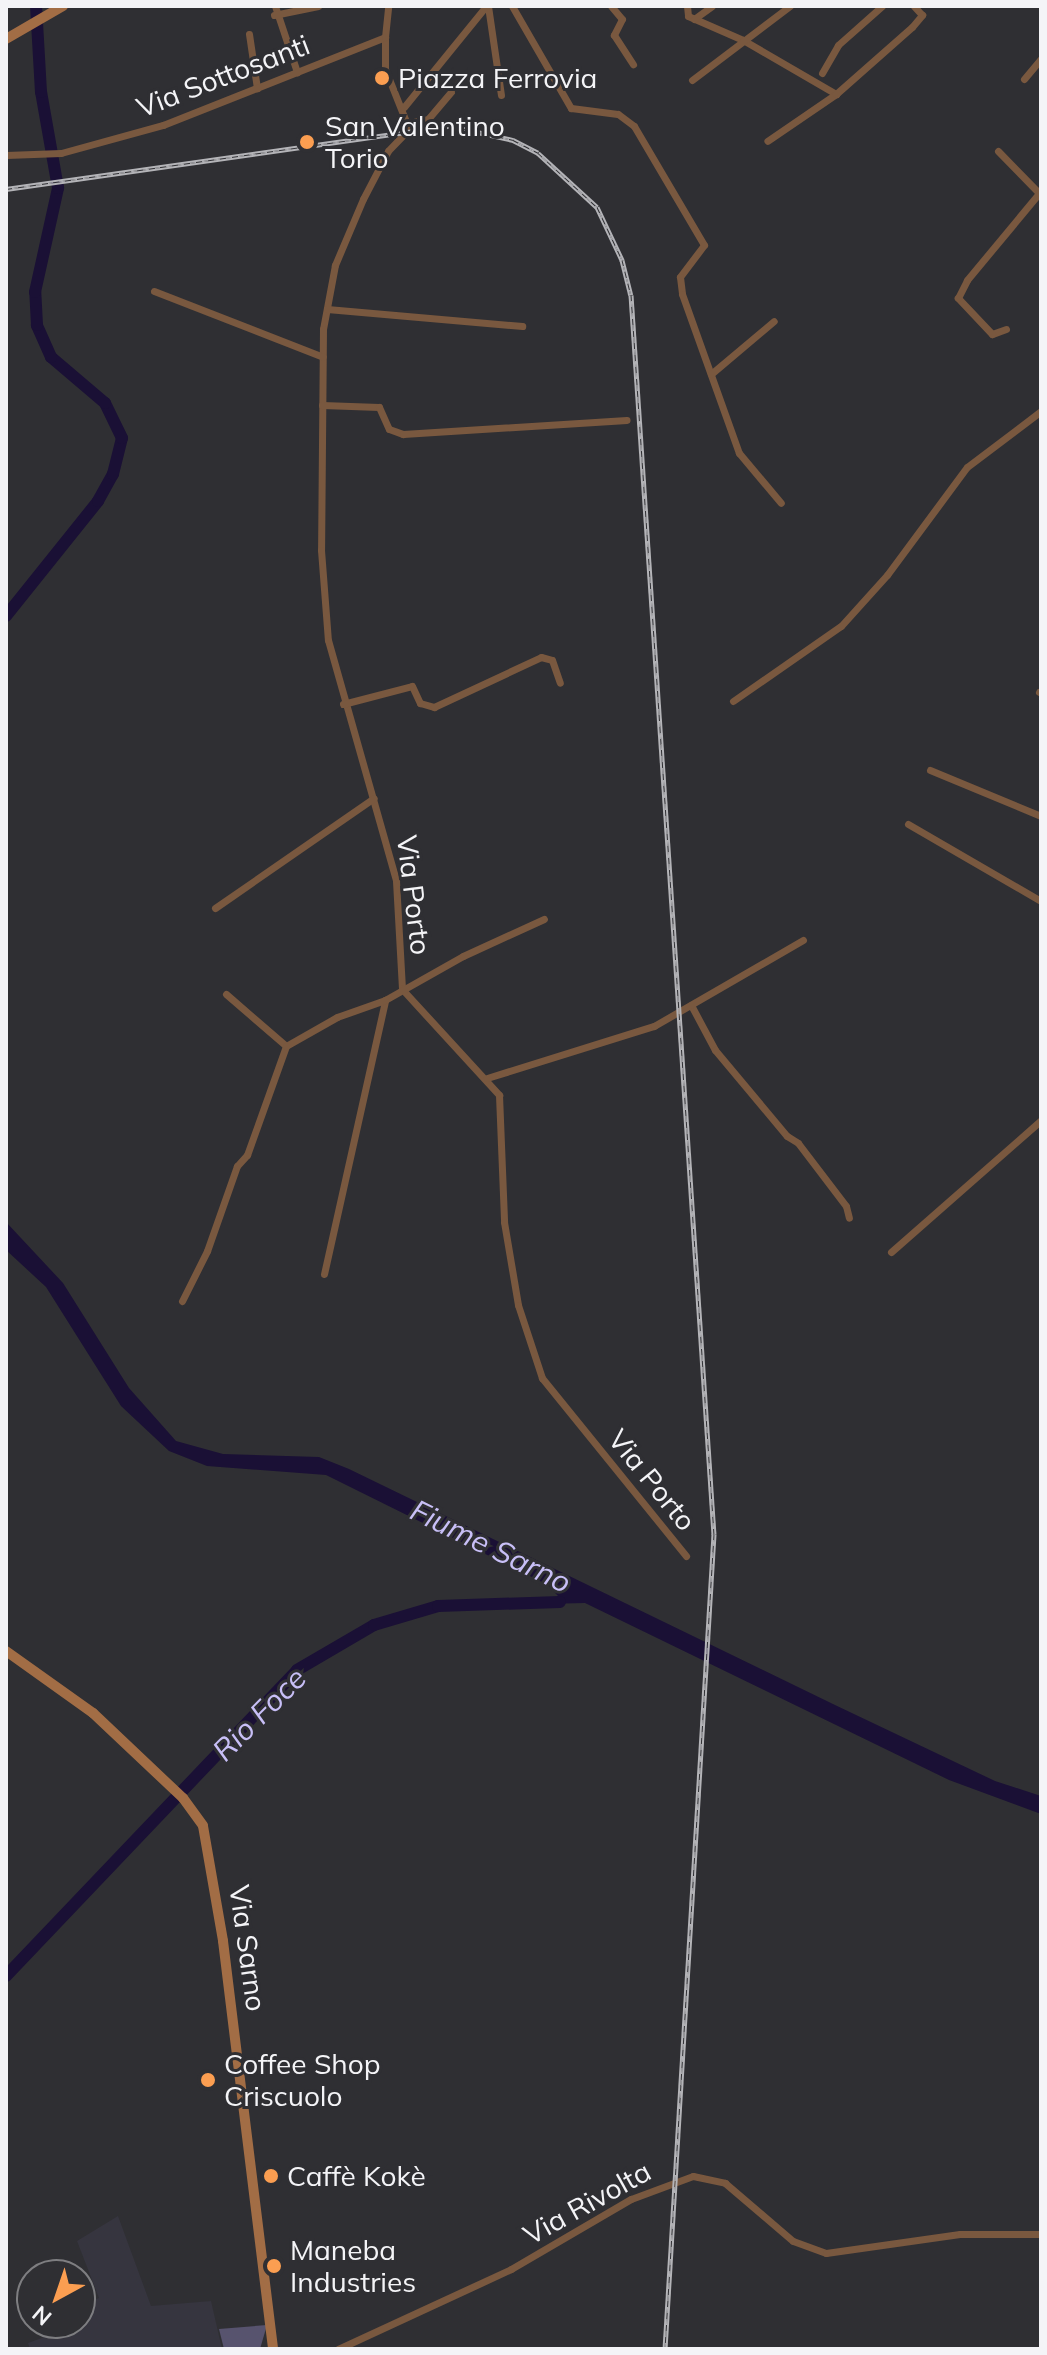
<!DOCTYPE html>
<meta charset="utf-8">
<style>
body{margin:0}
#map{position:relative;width:1047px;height:2355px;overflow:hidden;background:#2f2f33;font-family:Mulish,sans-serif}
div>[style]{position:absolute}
.built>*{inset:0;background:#36353f}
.green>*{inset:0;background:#57536e}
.water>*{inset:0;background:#1a1035}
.river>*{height:12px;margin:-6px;padding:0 6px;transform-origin:6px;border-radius:6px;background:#1a1035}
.street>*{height:7px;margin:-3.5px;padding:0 3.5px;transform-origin:3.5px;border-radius:3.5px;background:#79583f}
.secondary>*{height:10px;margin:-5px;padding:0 5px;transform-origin:5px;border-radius:5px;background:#a26d45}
.rail>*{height:5px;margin-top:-2.5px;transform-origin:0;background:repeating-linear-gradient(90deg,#2f2f33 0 6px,#b4b4b8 0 12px);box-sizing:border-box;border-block:2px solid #b4b4b8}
.dots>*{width:22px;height:22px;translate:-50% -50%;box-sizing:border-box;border:4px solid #2f2f33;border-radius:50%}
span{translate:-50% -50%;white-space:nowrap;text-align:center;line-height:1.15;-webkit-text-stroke:6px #2f2f33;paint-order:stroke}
.street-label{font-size:28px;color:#f4f4f7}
.poi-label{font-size:28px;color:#f4f4f7}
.left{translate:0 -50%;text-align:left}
.water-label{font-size:30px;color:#c8bff7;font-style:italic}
.frame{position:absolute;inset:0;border:8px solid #f4f4f7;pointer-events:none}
.north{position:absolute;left:16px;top:2259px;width:80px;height:80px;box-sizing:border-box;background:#2f2f33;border:2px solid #7e7e81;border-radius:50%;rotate:220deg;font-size:22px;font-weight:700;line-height:32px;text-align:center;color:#f4f4f7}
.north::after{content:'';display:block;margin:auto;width:28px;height:36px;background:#fb9e51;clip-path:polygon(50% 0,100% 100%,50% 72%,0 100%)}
</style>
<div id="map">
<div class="built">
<i style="clip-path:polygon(118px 2216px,151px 2306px,211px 2301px,222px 2349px,30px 2349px,28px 2343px,80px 2324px,80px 2306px,99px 2298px,77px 2241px)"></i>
</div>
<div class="green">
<i style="clip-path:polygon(267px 2325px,260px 2349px,224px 2349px,219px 2329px)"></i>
</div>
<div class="water">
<i style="clip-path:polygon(6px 1222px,63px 1283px,129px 1388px,176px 1441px,223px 1454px,319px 1457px,349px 1469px,835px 1705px,995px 1781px,1041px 1796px,1041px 1814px,949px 1780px,585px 1603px,545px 1604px,558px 1596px,548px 1585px,326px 1475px,207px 1466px,169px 1451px,121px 1406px,46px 1287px,6px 1250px)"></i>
</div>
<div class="river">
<i style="left:6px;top:616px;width:147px;rotate:-51.3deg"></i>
<i style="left:98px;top:501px;width:31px;rotate:-61deg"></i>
<i style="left:113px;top:474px;width:37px;rotate:-76deg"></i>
<i style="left:122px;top:438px;width:39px;rotate:-116deg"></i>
<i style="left:105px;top:403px;width:71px;rotate:-139.6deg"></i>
<i style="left:51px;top:357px;width:35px;rotate:-114deg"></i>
<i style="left:37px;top:325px;width:33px;rotate:-93deg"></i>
<i style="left:35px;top:292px;width:107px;rotate:-77.5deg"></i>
<i style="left:58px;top:188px;width:97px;rotate:-100deg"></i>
<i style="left:41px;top:92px;width:86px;rotate:-93.3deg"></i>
<i style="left:6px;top:1976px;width:422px;rotate:-46.4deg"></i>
<i style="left:297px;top:1670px;width:89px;rotate:-30.3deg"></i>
<i style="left:374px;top:1625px;width:67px;rotate:-16.5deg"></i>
<i style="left:438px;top:1606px;width:122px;rotate:-1.9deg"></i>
</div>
<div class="street">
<i style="left:275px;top:6px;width:70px;rotate:71.6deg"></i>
<i style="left:488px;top:6px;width:90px;rotate:81.7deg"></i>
<i style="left:512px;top:6px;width:118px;rotate:60deg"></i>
<i style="left:571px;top:108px;width:47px;rotate:7.3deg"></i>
<i style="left:618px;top:114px;width:20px;rotate:37deg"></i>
<i style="left:634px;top:126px;width:138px;rotate:59.5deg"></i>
<i style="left:704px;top:245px;width:40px;rotate:127deg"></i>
<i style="left:680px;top:277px;width:17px;rotate:83deg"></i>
<i style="left:682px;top:294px;width:169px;rotate:70.3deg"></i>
<i style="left:739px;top:453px;width:65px;rotate:50deg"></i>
<i style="left:611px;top:6px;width:17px;rotate:50deg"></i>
<i style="left:622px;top:19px;width:18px;rotate:117deg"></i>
<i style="left:614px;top:35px;width:35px;rotate:57deg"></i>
<i style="left:687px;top:6px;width:10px;rotate:84deg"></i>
<i style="left:688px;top:16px;width:60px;rotate:23.6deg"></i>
<i style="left:743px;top:40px;width:108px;rotate:30.1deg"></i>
<i style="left:836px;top:94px;width:83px;rotate:145.7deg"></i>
<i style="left:274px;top:15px;width:45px;rotate:-11.6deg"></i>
<i style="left:694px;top:19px;width:22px;rotate:-36deg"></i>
<i style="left:249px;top:34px;width:55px;rotate:81.6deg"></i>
<i style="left:385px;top:37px;width:32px;rotate:90deg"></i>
<i style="left:385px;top:69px;width:65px;rotate:68.2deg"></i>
<i style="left:409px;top:129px;width:30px;rotate:134deg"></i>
<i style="left:388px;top:151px;width:54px;rotate:117.5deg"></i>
<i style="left:363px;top:199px;width:72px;rotate:113deg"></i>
<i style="left:335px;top:265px;width:65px;rotate:100.6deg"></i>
<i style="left:323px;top:329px;width:221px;rotate:90.5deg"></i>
<i style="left:321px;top:550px;width:90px;rotate:85.6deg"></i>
<i style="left:328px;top:640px;width:250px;rotate:74.2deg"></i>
<i style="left:396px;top:881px;width:108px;rotate:86.8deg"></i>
<i style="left:402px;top:989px;width:144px;rotate:47.5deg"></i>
<i style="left:499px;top:1095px;width:127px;rotate:87.7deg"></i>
<i style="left:504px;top:1222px;width:84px;rotate:80.4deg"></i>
<i style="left:518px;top:1305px;width:77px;rotate:71.8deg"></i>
<i style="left:542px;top:1378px;width:229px;rotate:51deg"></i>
<i style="left:822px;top:73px;width:32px;rotate:-60deg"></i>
<i style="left:838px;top:45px;width:59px;rotate:-41.6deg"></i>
<i style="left:1024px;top:79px;width:26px;rotate:-50deg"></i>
<i style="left:692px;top:80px;width:123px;rotate:-37.1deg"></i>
<i style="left:836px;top:94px;width:101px;rotate:-41.4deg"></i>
<i style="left:912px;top:27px;width:16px;rotate:-50deg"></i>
<i style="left:922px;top:15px;width:12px;rotate:-132deg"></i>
<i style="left:404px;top:107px;width:130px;rotate:-50.9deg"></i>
<i style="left:409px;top:123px;width:19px;rotate:-12deg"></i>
<i style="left:428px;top:119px;width:59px;rotate:-49.8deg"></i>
<i style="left:998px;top:151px;width:59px;rotate:45.7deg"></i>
<i style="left:6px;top:155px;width:55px;rotate:-2.1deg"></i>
<i style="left:61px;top:153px;width:106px;rotate:-15.4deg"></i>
<i style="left:163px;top:125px;width:239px;rotate:-21.6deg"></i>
<i style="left:385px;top:37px;width:31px;rotate:-84deg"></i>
<i style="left:154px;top:291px;width:181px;rotate:21.3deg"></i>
<i style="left:327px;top:309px;width:196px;rotate:5deg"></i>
<i style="left:1006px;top:329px;width:15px;rotate:160deg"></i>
<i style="left:992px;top:334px;width:50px;rotate:-133.4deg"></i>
<i style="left:958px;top:298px;width:20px;rotate:-63deg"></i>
<i style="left:967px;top:280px;width:116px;rotate:-50.3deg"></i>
<i style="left:711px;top:374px;width:82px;rotate:-40.1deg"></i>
<i style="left:322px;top:405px;width:57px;rotate:2deg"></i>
<i style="left:379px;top:407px;width:24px;rotate:66deg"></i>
<i style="left:389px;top:429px;width:15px;rotate:20deg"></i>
<i style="left:403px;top:434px;width:224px;rotate:-3.6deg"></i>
<i style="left:1039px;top:692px;width:2px;rotate:27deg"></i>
<i style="left:733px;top:701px;width:131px;rotate:-34.8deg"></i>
<i style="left:841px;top:626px;width:69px;rotate:-48deg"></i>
<i style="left:887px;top:575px;width:134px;rotate:-53.5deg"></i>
<i style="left:967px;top:467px;width:93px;rotate:-37.1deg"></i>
<i style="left:343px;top:704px;width:71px;rotate:-14.6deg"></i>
<i style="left:412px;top:686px;width:19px;rotate:65deg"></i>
<i style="left:420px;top:703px;width:15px;rotate:16deg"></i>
<i style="left:434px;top:707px;width:118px;rotate:-25deg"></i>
<i style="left:541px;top:657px;width:11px;rotate:15deg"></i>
<i style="left:552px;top:660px;width:24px;rotate:71deg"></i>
<i style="left:930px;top:770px;width:120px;rotate:22.5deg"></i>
<i style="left:908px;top:824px;width:154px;rotate:30.1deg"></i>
<i style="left:215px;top:908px;width:193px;rotate:-34.7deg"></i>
<i style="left:226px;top:994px;width:79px;rotate:40.9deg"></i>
<i style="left:691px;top:1005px;width:51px;rotate:61.9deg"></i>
<i style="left:715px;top:1050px;width:112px;rotate:50.1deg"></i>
<i style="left:787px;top:1136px;width:13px;rotate:32deg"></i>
<i style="left:798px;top:1143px;width:79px;rotate:52.7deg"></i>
<i style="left:846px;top:1206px;width:12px;rotate:76deg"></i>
<i style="left:487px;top:1078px;width:175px;rotate:-17.3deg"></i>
<i style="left:654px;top:1026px;width:172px;rotate:-30deg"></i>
<i style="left:891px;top:1252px;width:200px;rotate:-41.3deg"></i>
<i style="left:324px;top:1274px;width:281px;rotate:-77.4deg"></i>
<i style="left:385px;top:1000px;width:90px;rotate:-29.4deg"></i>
<i style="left:463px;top:956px;width:89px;rotate:-24.6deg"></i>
<i style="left:182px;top:1301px;width:56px;rotate:-63.4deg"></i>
<i style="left:207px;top:1251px;width:90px;rotate:-70.6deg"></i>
<i style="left:237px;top:1166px;width:15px;rotate:-48deg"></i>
<i style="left:247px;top:1155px;width:116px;rotate:-70.3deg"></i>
<i style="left:286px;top:1046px;width:59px;rotate:-29.6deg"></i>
<i style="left:337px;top:1017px;width:51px;rotate:-19.5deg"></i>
<i style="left:338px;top:2349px;width:191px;rotate:-24.8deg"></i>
<i style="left:511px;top:2269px;width:139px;rotate:-30.3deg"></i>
<i style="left:631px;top:2199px;width:66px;rotate:-20.4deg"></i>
<i style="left:693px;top:2176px;width:33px;rotate:12deg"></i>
<i style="left:725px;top:2183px;width:89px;rotate:40.5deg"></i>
<i style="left:793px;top:2241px;width:35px;rotate:20deg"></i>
<i style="left:826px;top:2253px;width:135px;rotate:-8.1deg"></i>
<i style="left:960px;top:2234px;width:81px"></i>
</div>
<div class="secondary">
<i style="left:6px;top:39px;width:66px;rotate:-30.1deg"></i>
<i style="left:6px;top:1651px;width:107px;rotate:35.5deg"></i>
<i style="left:93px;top:1713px;width:124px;rotate:43.4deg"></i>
<i style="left:183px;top:1798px;width:34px;rotate:54deg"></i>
<i style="left:203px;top:1826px;width:117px;rotate:80.1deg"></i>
<i style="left:223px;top:1941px;width:411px;rotate:83deg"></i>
</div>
<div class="rail">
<i style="left:6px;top:189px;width:448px;rotate:-8.1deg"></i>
<i style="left:450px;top:126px;width:65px;rotate:12.5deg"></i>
<i style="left:513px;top:140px;width:28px;rotate:27deg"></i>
<i style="left:538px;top:153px;width:80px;rotate:42.5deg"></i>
<i style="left:597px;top:207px;width:59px;rotate:64.7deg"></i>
<i style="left:622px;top:260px;width:36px;rotate:76deg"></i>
<i style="left:631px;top:295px;width:1242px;rotate:86.17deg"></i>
<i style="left:714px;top:1534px;width:816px;rotate:93.44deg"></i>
</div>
<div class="dots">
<i style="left:382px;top:78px;background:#fb9e51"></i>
<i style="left:307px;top:142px;background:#fb9e51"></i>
<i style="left:208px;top:2080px;background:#fb9e51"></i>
<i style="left:271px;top:2176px;background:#fb9e51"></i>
<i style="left:274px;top:2266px;background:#fb9e51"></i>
</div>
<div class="street-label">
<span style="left:223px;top:76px;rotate:-21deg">Via Sottosanti</span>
<span style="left:414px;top:895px;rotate:83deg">Via Porto</span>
<span style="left:652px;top:1480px;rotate:51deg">Via Porto</span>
<span style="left:248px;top:1948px;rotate:82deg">Via Sarno</span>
<span style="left:587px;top:2203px;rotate:-29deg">Via Rivolta</span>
</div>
<div class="poi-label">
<span class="left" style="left:398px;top:78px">Piazza Ferrovia</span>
<span class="left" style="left:325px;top:142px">San Valentino<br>Torio</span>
<span class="left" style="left:224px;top:2080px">Coffee Shop<br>Criscuolo</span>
<span class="left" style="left:287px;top:2176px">Caffè Kokè</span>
<span class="left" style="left:290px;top:2266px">Maneba<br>Industries</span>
</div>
<div class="water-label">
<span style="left:491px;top:1546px;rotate:26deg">Fiume Sarno</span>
<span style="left:259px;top:1714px;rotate:-45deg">Rio Foce</span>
</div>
<div class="frame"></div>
<div class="north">N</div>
</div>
